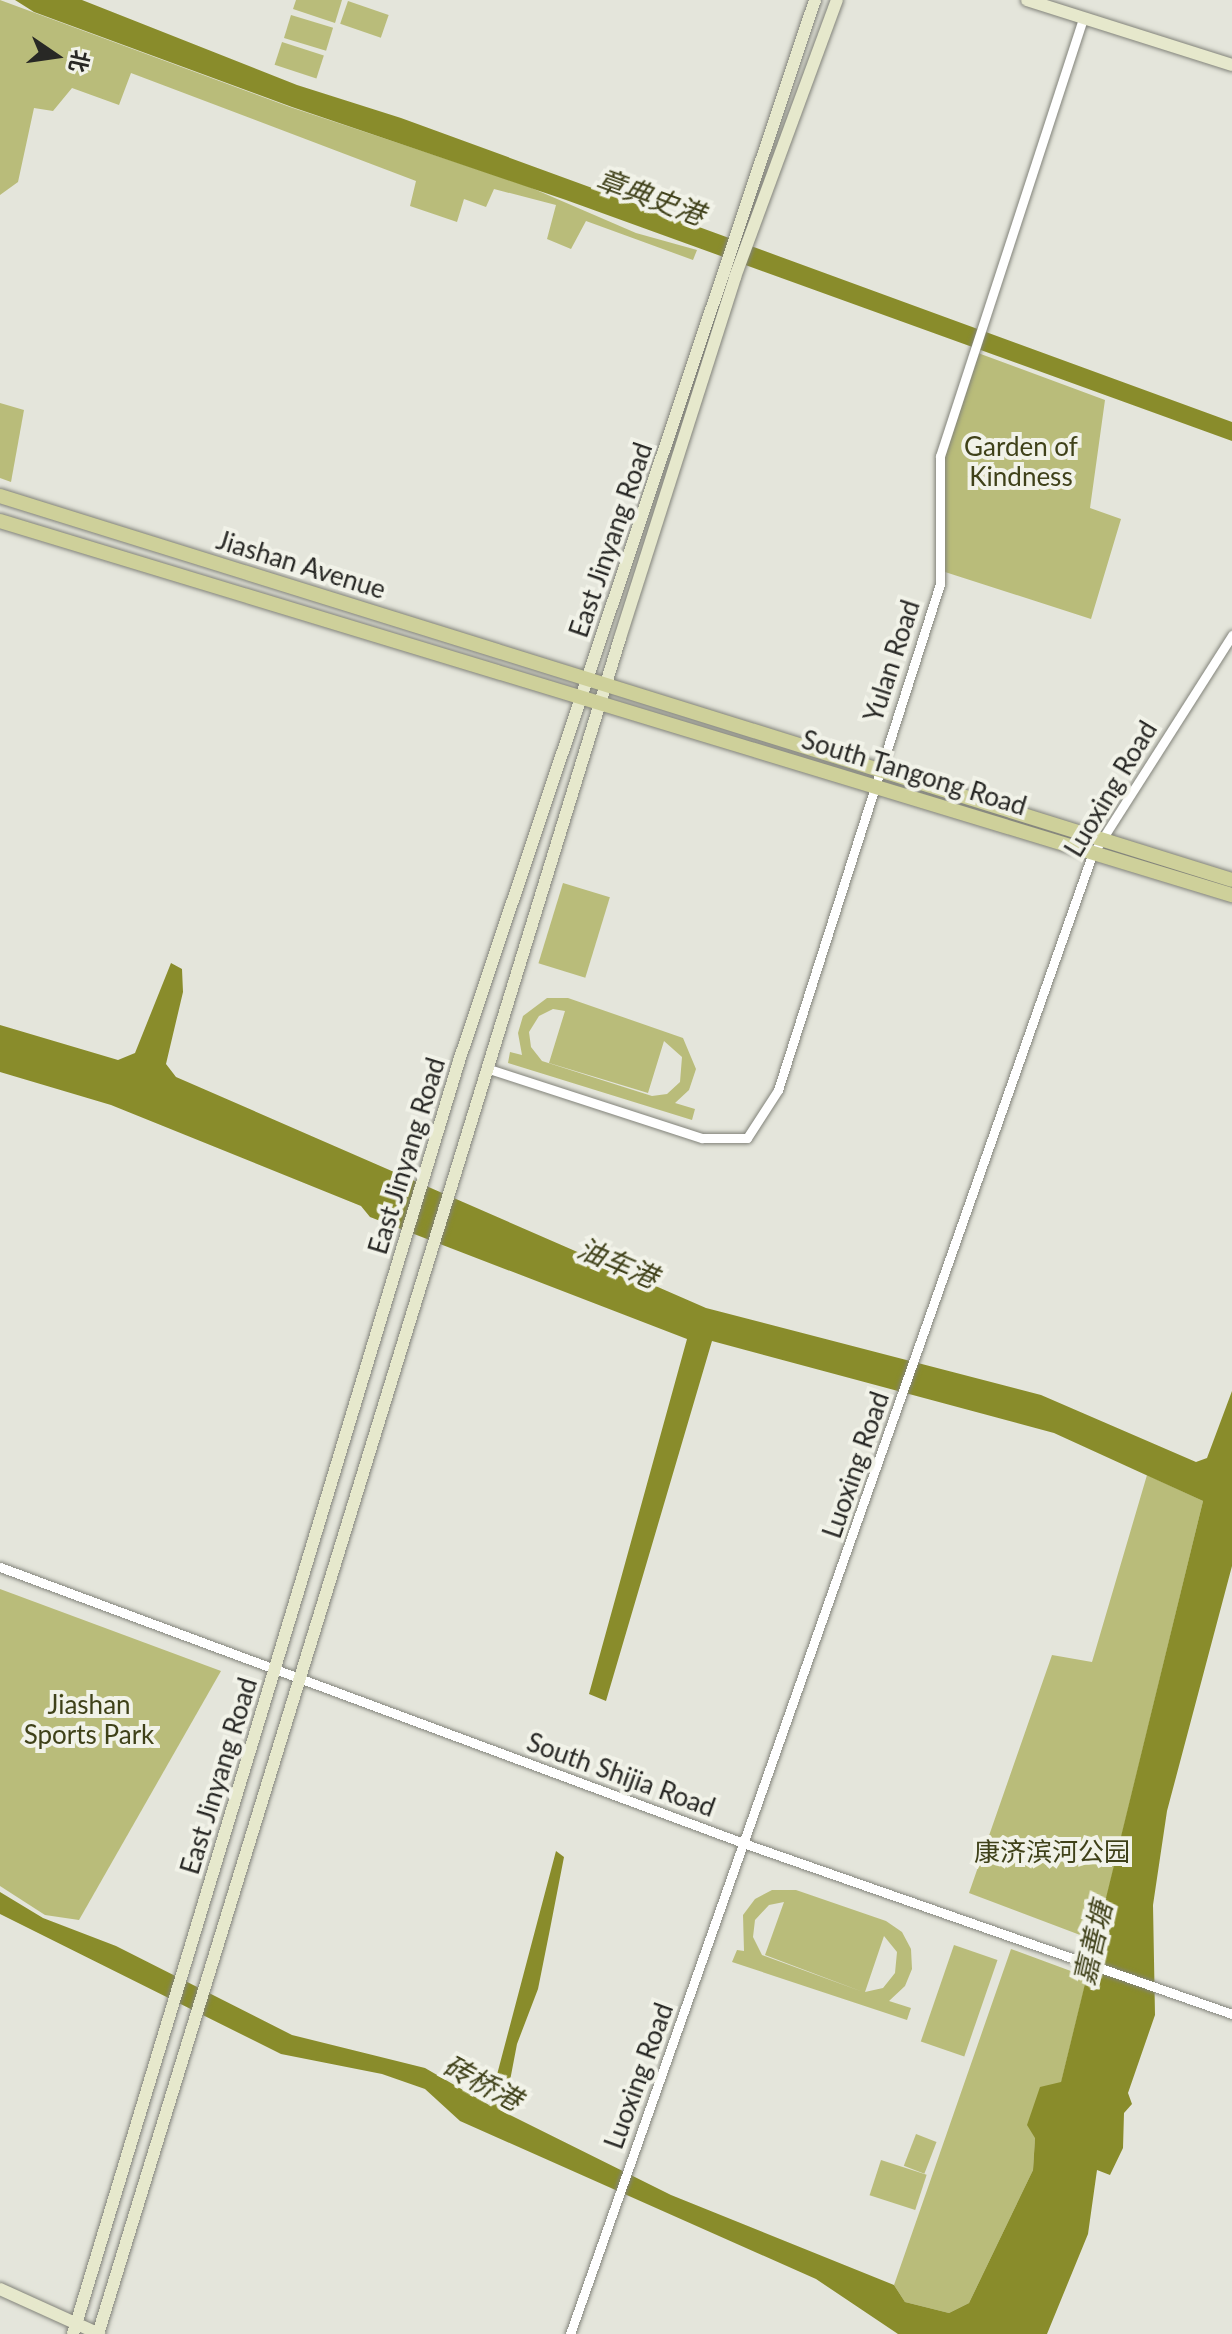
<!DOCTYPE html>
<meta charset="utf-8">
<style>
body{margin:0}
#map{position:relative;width:1232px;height:2334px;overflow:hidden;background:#e4e5db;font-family:Lato,"Noto Sans SC",sans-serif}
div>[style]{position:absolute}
.green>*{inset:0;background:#b9bc7a;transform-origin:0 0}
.water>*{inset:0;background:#898c2b}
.roads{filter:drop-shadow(0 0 2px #82837a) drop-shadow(0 0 2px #82837a)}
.street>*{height:9px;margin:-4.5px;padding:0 4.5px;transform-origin:4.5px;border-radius:4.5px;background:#fff}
.secondary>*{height:12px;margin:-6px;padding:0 6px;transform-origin:6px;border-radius:6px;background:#e6e8cc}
.primary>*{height:14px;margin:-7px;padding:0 7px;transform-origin:7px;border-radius:7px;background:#ced09a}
span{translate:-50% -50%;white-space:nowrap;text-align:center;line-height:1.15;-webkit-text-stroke:8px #f1f2e8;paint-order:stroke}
.park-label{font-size:26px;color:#3f4119}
.street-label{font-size:26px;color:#282825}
.water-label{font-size:28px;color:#41421b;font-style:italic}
.north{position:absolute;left:16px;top:16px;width:80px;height:80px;-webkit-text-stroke:6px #f1f2e8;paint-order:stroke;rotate:103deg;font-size:22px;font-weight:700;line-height:32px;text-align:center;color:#282825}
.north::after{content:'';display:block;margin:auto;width:28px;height:36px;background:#282825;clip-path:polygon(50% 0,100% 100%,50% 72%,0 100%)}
</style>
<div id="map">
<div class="green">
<i style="clip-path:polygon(0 0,290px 107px,527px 186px,636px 233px,697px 250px,693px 260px,586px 221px,571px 249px,547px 239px,556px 205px,494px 189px,486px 207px,464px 199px,457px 222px,410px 206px,416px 181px,131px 73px,119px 105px,72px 88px,53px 111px,34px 108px,18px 182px,0 195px)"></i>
<i style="clip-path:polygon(296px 0,342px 0,335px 23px,293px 9px)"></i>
<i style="left:348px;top:1px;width:43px;height:24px;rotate:19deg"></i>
<i style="left:291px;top:15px;width:44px;height:24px;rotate:17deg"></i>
<i style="left:282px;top:42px;width:44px;height:24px;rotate:18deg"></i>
<i style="clip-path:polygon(978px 353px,1105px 400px,1090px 508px,1121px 519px,1091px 619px,945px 572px,944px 456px)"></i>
<i style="clip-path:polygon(0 403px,24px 410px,11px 482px,0 478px)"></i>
<i style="left:563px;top:883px;width:49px;height:84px;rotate:17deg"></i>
<i style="clip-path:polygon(evenodd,547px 998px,568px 998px,683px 1038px,696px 1069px,689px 1090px,675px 1103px,695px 1109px,692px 1120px,508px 1063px,510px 1052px,522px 1055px,518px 1033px,523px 1016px,547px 998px,553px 1009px,565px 1011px,549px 1063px,648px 1093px,664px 1041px,682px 1057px,680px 1082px,667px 1094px,652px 1096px,542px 1061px,531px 1047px,529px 1032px,539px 1016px,553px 1009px)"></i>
<i style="clip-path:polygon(1147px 1475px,1203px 1501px,1096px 1941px,969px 1893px,1052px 1655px,1092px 1662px)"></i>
<i style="clip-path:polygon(0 1589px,221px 1671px,79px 1920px,45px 1915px,0 1886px)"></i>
<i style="clip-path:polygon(evenodd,772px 1890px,796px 1890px,886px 1921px,902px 1932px,911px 1949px,912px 1969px,905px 1986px,889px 2001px,911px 2008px,907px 2020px,732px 1962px,737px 1950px,744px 1951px,743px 1915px,755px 1899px,772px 1890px,784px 1902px,765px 1955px,863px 1992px,762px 1955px,753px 1937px,755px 1920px,769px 1905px,784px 1902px,772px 1890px,884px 1936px,897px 1952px,895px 1973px,883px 1988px,865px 1992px,884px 1936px)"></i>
<i style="left:954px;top:1945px;width:46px;height:102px;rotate:19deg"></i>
<i style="clip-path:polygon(1011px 1949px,1087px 1977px,1061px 2083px,1035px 2138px,1033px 2170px,969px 2303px,949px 2313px,905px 2302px,894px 2285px)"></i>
<i style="left:916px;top:2134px;width:22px;height:34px;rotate:21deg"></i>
<i style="left:881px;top:2160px;width:48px;height:37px;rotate:18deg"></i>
</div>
<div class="water">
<i style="clip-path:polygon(15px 0,82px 0,297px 85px,401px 118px,1232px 422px,1232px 441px,566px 200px,292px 107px,34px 12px)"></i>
<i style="clip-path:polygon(171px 963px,182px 969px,183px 992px,166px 1064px,176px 1077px,706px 1308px,1041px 1395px,1196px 1462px,1207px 1458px,1232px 1391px,1232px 1566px,1167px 1811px,1153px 1905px,1155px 2015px,1128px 2093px,1132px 2104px,1124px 2113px,1123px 2148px,1110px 2175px,1097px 2170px,1088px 2234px,1047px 2334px,898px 2334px,816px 2279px,460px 2121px,425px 2089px,382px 2074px,281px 2054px,0 1914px,0 1892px,43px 1918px,116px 1946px,292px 2035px,425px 2068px,489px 2105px,556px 1851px,564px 1857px,550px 1929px,538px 1989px,517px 2044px,504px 2112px,671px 2195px,894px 2285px,905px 2302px,949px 2313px,969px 2303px,1033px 2170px,1035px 2138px,1027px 2125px,1040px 2087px,1061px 2082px,1203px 1501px,1054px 1433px,712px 1341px,606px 1701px,589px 1694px,687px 1339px,370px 1217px,361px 1206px,111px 1105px,0 1072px,0 1025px,118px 1060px,135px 1053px)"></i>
</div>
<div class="roads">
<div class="street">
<i style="left:486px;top:1068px;width:227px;rotate:18deg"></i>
<i style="left:702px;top:1138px;width:45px"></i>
<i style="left:747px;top:1138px;width:57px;rotate:-57.1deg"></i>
<i style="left:778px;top:1090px;width:531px;rotate:-72.25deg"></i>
<i style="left:940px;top:584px;width:128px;rotate:-90deg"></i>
<i style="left:940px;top:456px;width:461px;rotate:-71.9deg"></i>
<i style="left:0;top:1567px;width:796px;rotate:20.37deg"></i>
<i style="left:746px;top:1844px;width:515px;rotate:19.28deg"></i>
<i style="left:570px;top:2334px;width:1568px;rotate:-70.56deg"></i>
<i style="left:1092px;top:855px;width:261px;rotate:-57.5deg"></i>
</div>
<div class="secondary">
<i style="left:1027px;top:0;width:215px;rotate:17.6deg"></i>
<i style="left:0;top:2289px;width:109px;rotate:24.4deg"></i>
<i style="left:73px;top:2334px;width:1330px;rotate:-73.13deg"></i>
<i style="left:459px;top:1061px;width:1119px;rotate:-71.45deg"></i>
<i style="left:98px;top:2334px;width:1775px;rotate:-72.89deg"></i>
<i style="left:620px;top:638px;width:379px;rotate:-72.3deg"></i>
<i style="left:735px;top:277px;width:295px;rotate:-69.8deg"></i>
</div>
<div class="primary">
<i style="left:0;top:496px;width:1290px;rotate:17.31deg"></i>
<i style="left:0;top:521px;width:1288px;rotate:16.89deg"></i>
</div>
</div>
<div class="park-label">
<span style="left:1021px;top:462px">Garden of<br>Kindness</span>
<span style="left:89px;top:1720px">Jiashan<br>Sports Park</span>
<span style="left:1052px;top:1852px">康济滨河公园</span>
</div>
<div class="street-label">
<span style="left:611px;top:540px;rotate:-71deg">East Jinyang Road</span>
<span style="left:301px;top:565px;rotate:17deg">Jiashan Avenue</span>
<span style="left:892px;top:661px;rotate:-72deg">Yulan Road</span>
<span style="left:914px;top:773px;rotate:17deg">South Tangong Road</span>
<span style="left:1111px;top:789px;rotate:-59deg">Luoxing Road</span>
<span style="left:407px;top:1156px;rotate:-73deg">East Jinyang Road</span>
<span style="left:856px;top:1465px;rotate:-71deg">Luoxing Road</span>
<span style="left:621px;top:1775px;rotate:20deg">South Shijia Road</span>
<span style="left:219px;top:1776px;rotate:-73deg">East Jinyang Road</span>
<span style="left:639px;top:2076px;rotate:-70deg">Luoxing Road</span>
</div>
<div class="water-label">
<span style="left:651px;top:196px;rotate:20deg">章典史港</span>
<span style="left:618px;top:1262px;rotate:23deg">油车港</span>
<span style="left:1092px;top:1943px;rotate:-77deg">嘉善塘</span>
<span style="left:483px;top:2082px;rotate:28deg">砖桥港</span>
</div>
<div class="north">北</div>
</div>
